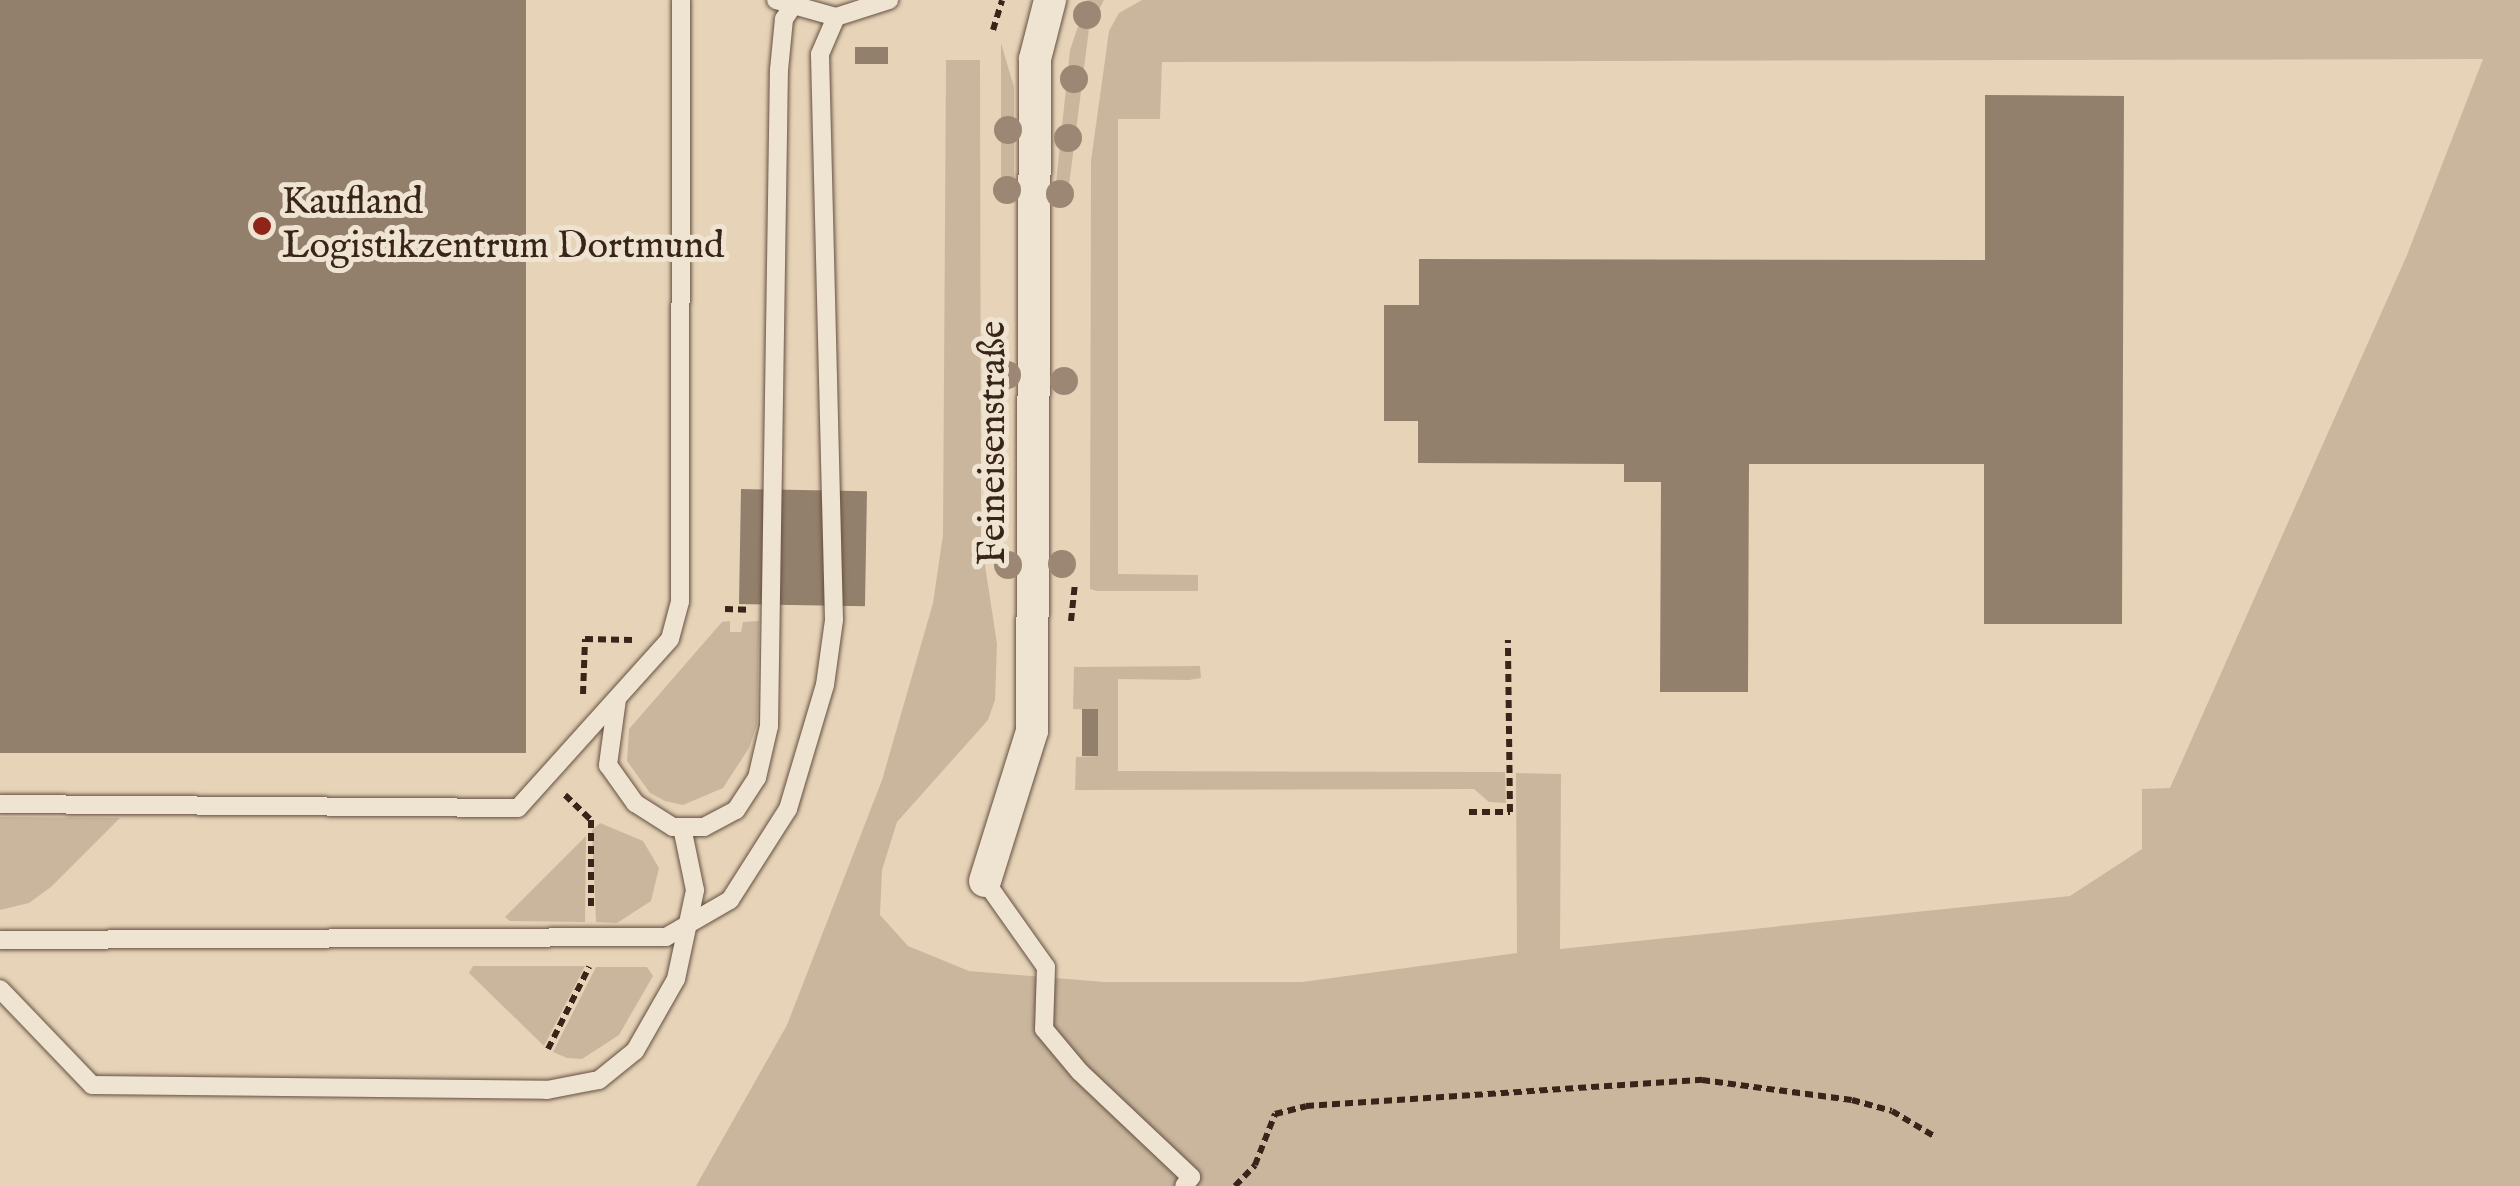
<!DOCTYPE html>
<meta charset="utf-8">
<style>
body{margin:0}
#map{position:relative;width:2520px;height:1186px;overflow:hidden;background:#e7d4b8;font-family:"IM FELL English",serif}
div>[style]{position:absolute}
.green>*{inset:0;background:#c9b69d}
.building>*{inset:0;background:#93806c;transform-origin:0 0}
.path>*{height:6px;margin-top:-3px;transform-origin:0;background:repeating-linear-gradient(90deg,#382419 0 8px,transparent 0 13px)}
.roads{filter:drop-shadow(0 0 2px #645041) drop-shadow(0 0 2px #645041)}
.lane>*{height:18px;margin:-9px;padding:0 9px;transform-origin:9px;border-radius:9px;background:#efe3d1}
.street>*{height:32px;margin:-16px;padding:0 16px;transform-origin:16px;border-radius:16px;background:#efe3d1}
.trees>*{width:28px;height:28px;margin:-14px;border-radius:50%;background:#9b8773}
.dots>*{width:28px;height:28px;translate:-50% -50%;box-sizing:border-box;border:5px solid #efe3d1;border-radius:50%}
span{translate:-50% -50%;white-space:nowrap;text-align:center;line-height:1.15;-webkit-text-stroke:10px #efe3d1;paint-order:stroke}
.poi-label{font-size:38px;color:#382419}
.left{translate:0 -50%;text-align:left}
.street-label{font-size:38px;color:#382419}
</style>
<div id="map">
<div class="green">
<i style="clip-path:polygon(1087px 0,1104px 0,1089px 29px,1068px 193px,1055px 193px,1070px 50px)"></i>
<i style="clip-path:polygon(1142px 0,2520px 0,2520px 1186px,696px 1186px,787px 1025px,882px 780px,933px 603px,943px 535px,946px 60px,980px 60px,981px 539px,997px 644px,995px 700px,988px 720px,897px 822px,882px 870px,880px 915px,908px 946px,969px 971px,1104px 982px,1302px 982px,1517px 953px,1516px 773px,1561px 774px,1560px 949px,2070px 896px,2142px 849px,2142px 789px,2170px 788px,2407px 255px,2483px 59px,1162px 62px,1160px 119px,1118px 119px,1118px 574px,1198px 575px,1198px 591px,1097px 591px,1090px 589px,1091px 161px,1109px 31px,1119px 13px)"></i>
<i style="clip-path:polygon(1001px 43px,1014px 87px,1014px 196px,1001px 196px)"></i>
<i style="clip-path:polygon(730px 621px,730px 632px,741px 632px,743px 622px,759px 621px,757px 724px,749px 748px,723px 788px,683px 805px,665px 801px,650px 793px,627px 761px,629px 729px,722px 622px)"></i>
<i style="clip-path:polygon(1200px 666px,1201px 678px,1189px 680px,1118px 679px,1118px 771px,1505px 772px,1506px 803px,1489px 802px,1474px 789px,1075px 790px,1076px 757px,1098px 756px,1098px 710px,1073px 709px,1074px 667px)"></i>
<i style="clip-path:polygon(0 817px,120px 818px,51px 887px,29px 903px,0 910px)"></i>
<i style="clip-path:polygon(600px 823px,643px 841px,659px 868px,651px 901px,617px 923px,596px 922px,592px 830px)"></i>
<i style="clip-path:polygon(586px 836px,585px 922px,510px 921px,505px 917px)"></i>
<i style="clip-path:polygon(473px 966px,585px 966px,544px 1046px,469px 973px)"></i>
<i style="clip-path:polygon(596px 967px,647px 967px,653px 976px,619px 1035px,582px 1059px,567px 1058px,553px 1052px)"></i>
</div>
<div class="building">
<i style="left:0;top:0;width:526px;height:753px"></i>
<i style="left:855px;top:47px;width:33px;height:17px"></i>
<i style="clip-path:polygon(1985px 95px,2124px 96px,2122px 624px,1984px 624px,1984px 464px,1749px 464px,1748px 692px,1660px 692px,1661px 482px,1624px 482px,1624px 464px,1418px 463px,1418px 421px,1384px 421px,1384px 305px,1419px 305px,1419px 259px,1985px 260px)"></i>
<i style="left:741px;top:489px;width:126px;height:115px;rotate:1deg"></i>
<i style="left:1098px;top:709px;width:47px;height:16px;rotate:90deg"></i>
</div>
<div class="path">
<i style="left:993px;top:30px;width:31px;rotate:-73deg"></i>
<i style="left:725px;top:609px;width:23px;rotate:2deg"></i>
<i style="left:1071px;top:621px;width:39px;rotate:-84deg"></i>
<i style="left:583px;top:694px;width:55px;rotate:-87.9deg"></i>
<i style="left:585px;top:639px;width:47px;rotate:1.2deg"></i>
<i style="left:565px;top:795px;width:36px;rotate:44deg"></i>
<i style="left:591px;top:820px;width:90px;rotate:90deg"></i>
<i style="left:1469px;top:812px;width:41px"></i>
<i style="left:1510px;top:812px;width:172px;rotate:-90.7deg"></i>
<i style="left:548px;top:1049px;width:92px;rotate:-63.4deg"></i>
<i style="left:1235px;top:1186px;width:29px;rotate:-46deg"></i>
<i style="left:1255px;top:1165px;width:55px;rotate:-68.6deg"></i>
<i style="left:1275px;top:1114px;width:32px;rotate:-14deg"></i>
<i style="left:1306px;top:1106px;width:397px;rotate:-3.8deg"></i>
<i style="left:1702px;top:1080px;width:151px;rotate:7.6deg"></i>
<i style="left:1852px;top:1100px;width:41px;rotate:15.4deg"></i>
<i style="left:1892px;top:1111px;width:49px;rotate:30.8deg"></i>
</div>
<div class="roads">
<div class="lane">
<i style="left:776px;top:0;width:62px;rotate:15.8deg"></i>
<i style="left:617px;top:699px;width:67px;rotate:97.8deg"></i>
<i style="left:608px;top:765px;width:47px;rotate:54.6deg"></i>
<i style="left:635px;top:803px;width:45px;rotate:32.3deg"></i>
<i style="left:673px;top:827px;width:31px"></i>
<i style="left:704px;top:827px;width:36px;rotate:-28deg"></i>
<i style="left:736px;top:810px;width:38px;rotate:-57deg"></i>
<i style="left:757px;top:778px;width:53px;rotate:-77deg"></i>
<i style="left:769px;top:726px;width:656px;rotate:-89.13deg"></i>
<i style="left:779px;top:70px;width:51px;rotate:-84.4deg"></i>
<i style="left:784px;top:19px;width:23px;rotate:-56deg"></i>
<i style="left:0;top:804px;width:518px;rotate:0.44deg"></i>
<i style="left:518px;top:808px;width:227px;rotate:-48deg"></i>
<i style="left:670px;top:639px;width:39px;rotate:-75deg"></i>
<i style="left:680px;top:601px;width:601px;rotate:-89.9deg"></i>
<i style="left:985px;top:881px;width:105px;rotate:54.7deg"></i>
<i style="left:1046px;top:967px;width:62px;rotate:91.8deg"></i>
<i style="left:1044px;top:1029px;width:56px;rotate:50.1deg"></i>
<i style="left:1080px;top:1072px;width:153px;rotate:43.4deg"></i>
<i style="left:1191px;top:1177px;width:11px;rotate:128deg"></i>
<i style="left:0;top:940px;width:666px;rotate:-0.26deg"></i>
<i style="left:666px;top:937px;width:74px;rotate:-30deg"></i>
<i style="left:730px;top:900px;width:108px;rotate:-57.5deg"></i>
<i style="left:788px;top:809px;width:129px;rotate:-73.4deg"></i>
<i style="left:825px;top:685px;width:66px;rotate:-82.1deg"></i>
<i style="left:834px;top:620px;width:566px;rotate:-91.42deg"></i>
<i style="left:820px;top:54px;width:40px;rotate:-66.6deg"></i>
<i style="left:836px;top:17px;width:56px;rotate:-17.8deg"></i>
<i style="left:0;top:989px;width:133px;rotate:46.2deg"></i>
<i style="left:92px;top:1085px;width:455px;rotate:0.6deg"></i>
<i style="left:547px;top:1090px;width:53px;rotate:-10.9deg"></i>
<i style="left:599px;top:1080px;width:46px;rotate:-38.9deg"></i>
<i style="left:635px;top:1051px;width:83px;rotate:-60.3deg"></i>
<i style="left:676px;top:979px;width:91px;rotate:-77.9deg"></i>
<i style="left:695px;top:890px;width:64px;rotate:-101.7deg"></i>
</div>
<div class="street">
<i style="left:985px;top:881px;width:157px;rotate:-72.6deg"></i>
<i style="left:1032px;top:731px;width:672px;rotate:-89.74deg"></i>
<i style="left:1035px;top:59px;width:61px;rotate:-75.7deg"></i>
</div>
</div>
<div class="trees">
<i style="left:1087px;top:15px"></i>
<i style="left:1074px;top:79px"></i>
<i style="left:1008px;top:130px"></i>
<i style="left:1068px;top:138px"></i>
<i style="left:1007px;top:190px"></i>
<i style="left:1060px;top:194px"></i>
<i style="left:1007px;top:375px"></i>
<i style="left:1064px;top:381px"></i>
<i style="left:1062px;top:564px"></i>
<i style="left:1008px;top:565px"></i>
</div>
<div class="dots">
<i style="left:262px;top:226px;background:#8f2418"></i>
</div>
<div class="poi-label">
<span class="left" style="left:282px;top:226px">Kaufland<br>Logistikzentrum Dortmund</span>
</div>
<div class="street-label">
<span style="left:995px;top:443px;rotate:-90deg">Feineisenstraße</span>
</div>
</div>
